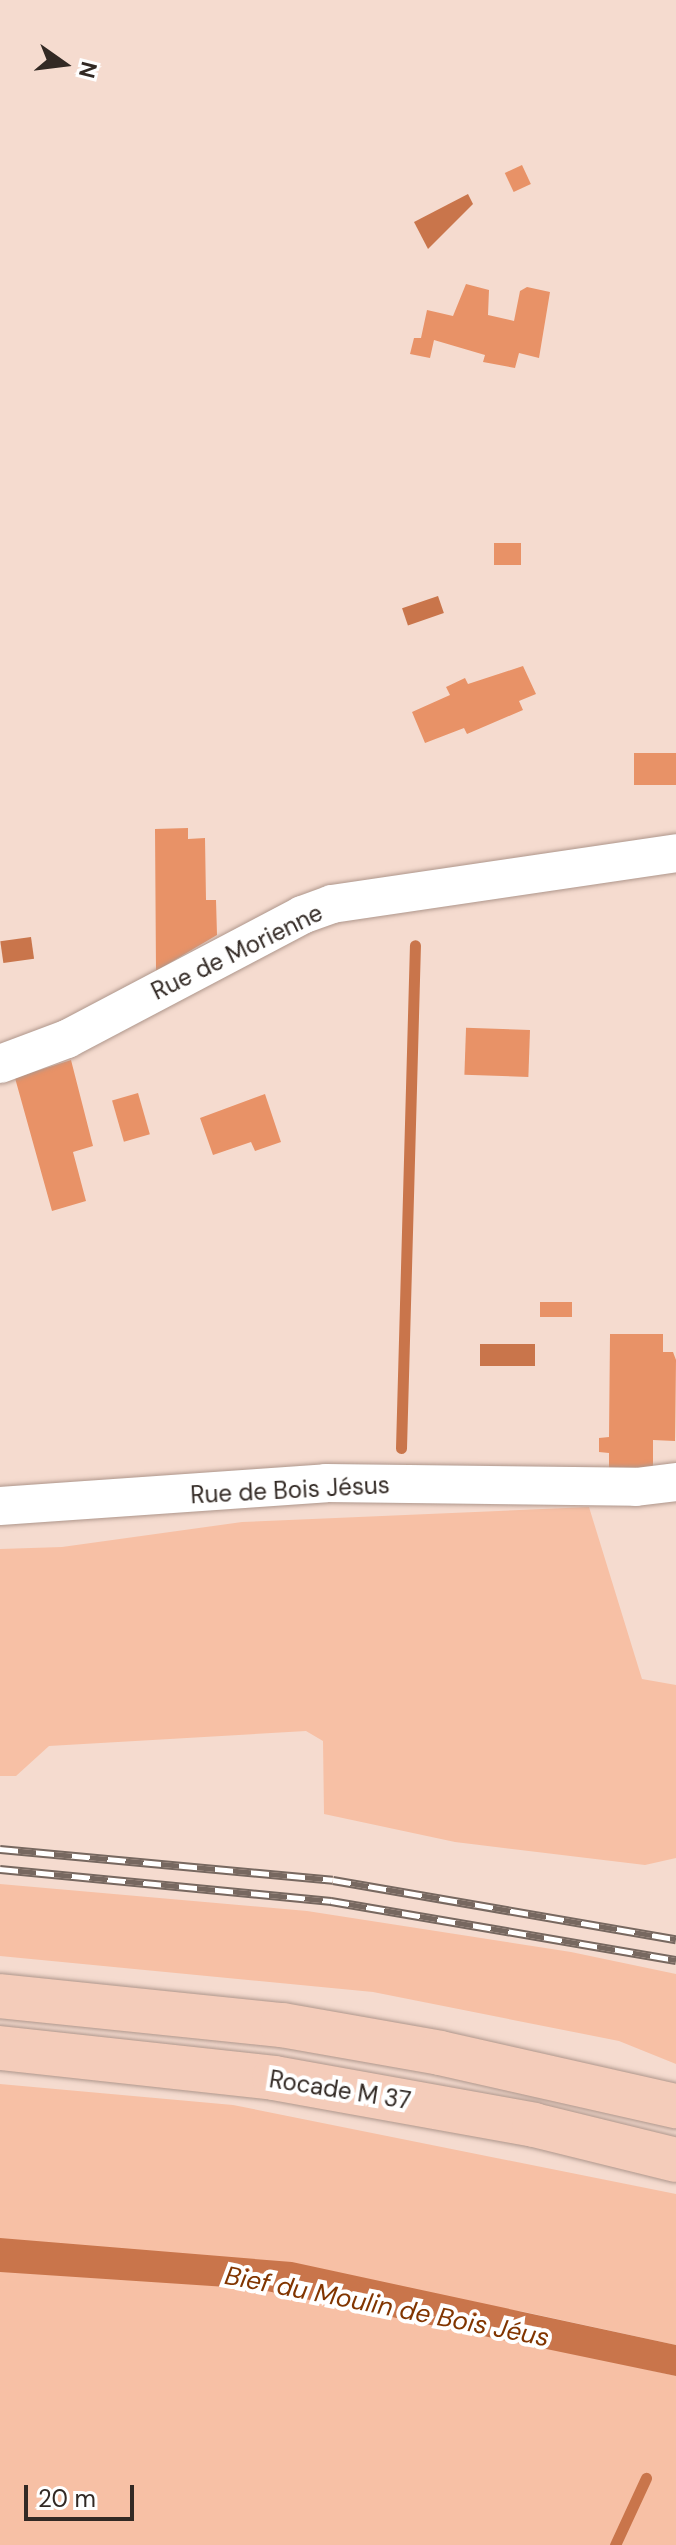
<!DOCTYPE html>
<meta charset="utf-8">
<style>
body{margin:0}
#map{position:relative;width:676px;height:2545px;overflow:hidden;background:#f5dbcf;font-family:"DM Sans",sans-serif}
div>[style]{position:absolute}
.green>*{inset:0;background:#f7c0a5}
.water>*{inset:0;background:#c9754b;transform-origin:0 0}
.stream>*{height:11px;margin:-5.5px;padding:0 5.5px;transform-origin:5.5px;border-radius:5.5px;background:#c9754b}
.building>*{inset:0;background:#e89267;transform-origin:0 0}
.roads{filter:drop-shadow(0 0 2px #ae968b) drop-shadow(0 0 2px #ae968b)}
.minor>*{height:38px;margin:-19px;padding:0 19px;transform-origin:19px;border-radius:19px;background:#fff}
.trunk>*{height:44px;margin:-22px;padding:0 22px;transform-origin:22px;border-radius:22px;background:#f4ccba}
.rail>*{height:9px;margin-top:-4.5px;transform-origin:0;background:repeating-linear-gradient(90deg,#fff 0 18px,#776860 0 36px);box-sizing:border-box;border-block:2px solid #776860}
span{translate:-50% -50%;white-space:nowrap;text-align:center;line-height:1.15;-webkit-text-stroke:8px #fff;paint-order:stroke}
.street-label{font-size:24px;color:#322924}
.water-label{font-size:26px;color:#813500;font-style:italic}
.north{position:absolute;left:24px;top:24px;width:80px;height:80px;-webkit-text-stroke:6px #fff;paint-order:stroke;rotate:104deg;font-size:22px;font-weight:700;line-height:32px;text-align:center;color:#322924}
.north::after{content:'';display:block;margin:auto;width:28px;height:36px;background:#322924;clip-path:polygon(50% 0,100% 100%,50% 72%,0 100%)}
.scale{position:absolute;left:24px;top:2485px;width:110px;height:36px;box-sizing:border-box;border:4px solid #322924;border-top:0;padding-left:10px;font-size:24px;line-height:28px;white-space:nowrap;color:#322924;-webkit-text-stroke:6px #fff;paint-order:stroke}
</style>
<div id="map">
<div class="green">
<i style="clip-path:polygon(589px 1507px,642px 1679px,676px 1685px,676px 1858px,645px 1865px,455px 1842px,324px 1814px,323px 1741px,306px 1731px,49px 1746px,16px 1776px,0 1776px,0 1549px,62px 1547px,242px 1522px)"></i>
<i style="clip-path:polygon(0 1884px,307px 1911px,571px 1952px,676px 1974px,676px 2064px,619px 2041px,373px 1992px,0 1956px)"></i>
<i style="clip-path:polygon(0 2084px,233px 2105px,676px 2194px,676px 2345px,520px 2311px,351px 2303px,676px 2376px,676px 2545px,0 2545px)"></i>
</div>
<div class="water">
<i style="clip-path:polygon(468px 194px,473px 204px,428px 249px,414px 222px)"></i>
<i style="left:438px;top:596px;width:18px;height:38px;rotate:71deg"></i>
<i style="left:31px;top:937px;width:22px;height:31px;rotate:82deg"></i>
<i style="left:480px;top:1344px;width:55px;height:22px"></i>
<i style="clip-path:polygon(0 2238px,292px 2262px,676px 2345px,676px 2376px,257px 2289px,0 2272px)"></i>
</div>
<div class="stream">
<i style="left:401px;top:1448px;width:503px;rotate:-88.41deg"></i>
<i style="left:615px;top:2545px;width:74px;rotate:-65.2deg"></i>
</div>
<div class="building">
<i style="left:522px;top:165px;width:21px;height:19px;rotate:65deg"></i>
<i style="clip-path:polygon(466px 284px,489px 290px,488px 315px,514px 321px,520px 291px,527px 287px,550px 292px,539px 358px,519px 353px,515px 368px,483px 362px,485px 355px,434px 340px,430px 358px,410px 354px,414px 338px,421px 338px,427px 310px,453px 316px)"></i>
<i style="left:494px;top:543px;width:27px;height:22px"></i>
<i style="clip-path:polygon(523px 666px,536px 694px,519px 701px,523px 710px,467px 734px,464px 728px,425px 743px,412px 712px,450px 695px,446px 687px,465px 678px,468px 684px)"></i>
<i style="left:676px;top:753px;width:32px;height:42px;rotate:90deg"></i>
<i style="clip-path:polygon(188px 828px,188px 839px,205px 838px,206px 900px,216px 900px,217px 935px,156px 971px,155px 829px)"></i>
<i style="left:530px;top:1030px;width:47px;height:64px;rotate:92deg"></i>
<i style="clip-path:polygon(71px 1060px,93px 1146px,73px 1152px,86px 1201px,52px 1211px,15px 1078px)"></i>
<i style="left:138px;top:1093px;width:43px;height:27px;rotate:74deg"></i>
<i style="clip-path:polygon(265px 1094px,281px 1142px,255px 1151px,251px 1142px,213px 1155px,200px 1118px)"></i>
<i style="left:540px;top:1302px;width:32px;height:15px"></i>
<i style="clip-path:polygon(610px 1334px,663px 1334px,663px 1352px,673px 1352px,676px 1360px,675px 1441px,653px 1440px,653px 1474px,609px 1473px,609px 1453px,599px 1452px,599px 1438px,609px 1437px)"></i>
</div>
<div class="roads">
<div class="minor">
<i style="left:0;top:1064px;width:72px;rotate:-20.5deg"></i>
<i style="left:67px;top:1039px;width:266px;rotate:-27.8deg"></i>
<i style="left:302px;top:915px;width:32px;rotate:-20deg"></i>
<i style="left:332px;top:904px;width:348px;rotate:-8.4deg"></i>
<i style="left:0;top:1506px;width:327px;rotate:-4deg"></i>
<i style="left:326px;top:1483px;width:310px;rotate:0.7deg"></i>
<i style="left:636px;top:1487px;width:40px;rotate:-7.1deg"></i>
</div>
<div class="trunk">
<i style="left:0;top:1996px;width:283px;rotate:5.9deg"></i>
<i style="left:282px;top:2025px;width:160px;rotate:10deg"></i>
<i style="left:440px;top:2053px;width:242px;rotate:12.7deg"></i>
<i style="left:0;top:2048px;width:276px;rotate:6.2deg"></i>
<i style="left:274px;top:2078px;width:264px;rotate:10.2deg"></i>
<i style="left:534px;top:2125px;width:146px;rotate:13.8deg"></i>
</div>
</div>
<div class="rail">
<i style="left:0;top:1849px;width:334px;rotate:5.3deg"></i>
<i style="left:333px;top:1880px;width:348px;rotate:9.8deg"></i>
<i style="left:0;top:1869px;width:333px;rotate:5.5deg"></i>
<i style="left:331px;top:1901px;width:350px;rotate:9.7deg"></i>
</div>
<div class="street-label">
<span style="left:237px;top:952px;rotate:-26deg">Rue de Morienne</span>
<span style="left:290px;top:1490px;rotate:-3deg">Rue de Bois Jésus</span>
<span style="left:340px;top:2090px;rotate:9deg">Rocade M 37</span>
</div>
<div class="water-label">
<span style="left:387px;top:2307px;rotate:11deg">Bief du Moulin de Bois Jéus</span>
</div>
<div class="north">N</div>
<div class="scale">20 m</div>
</div>
